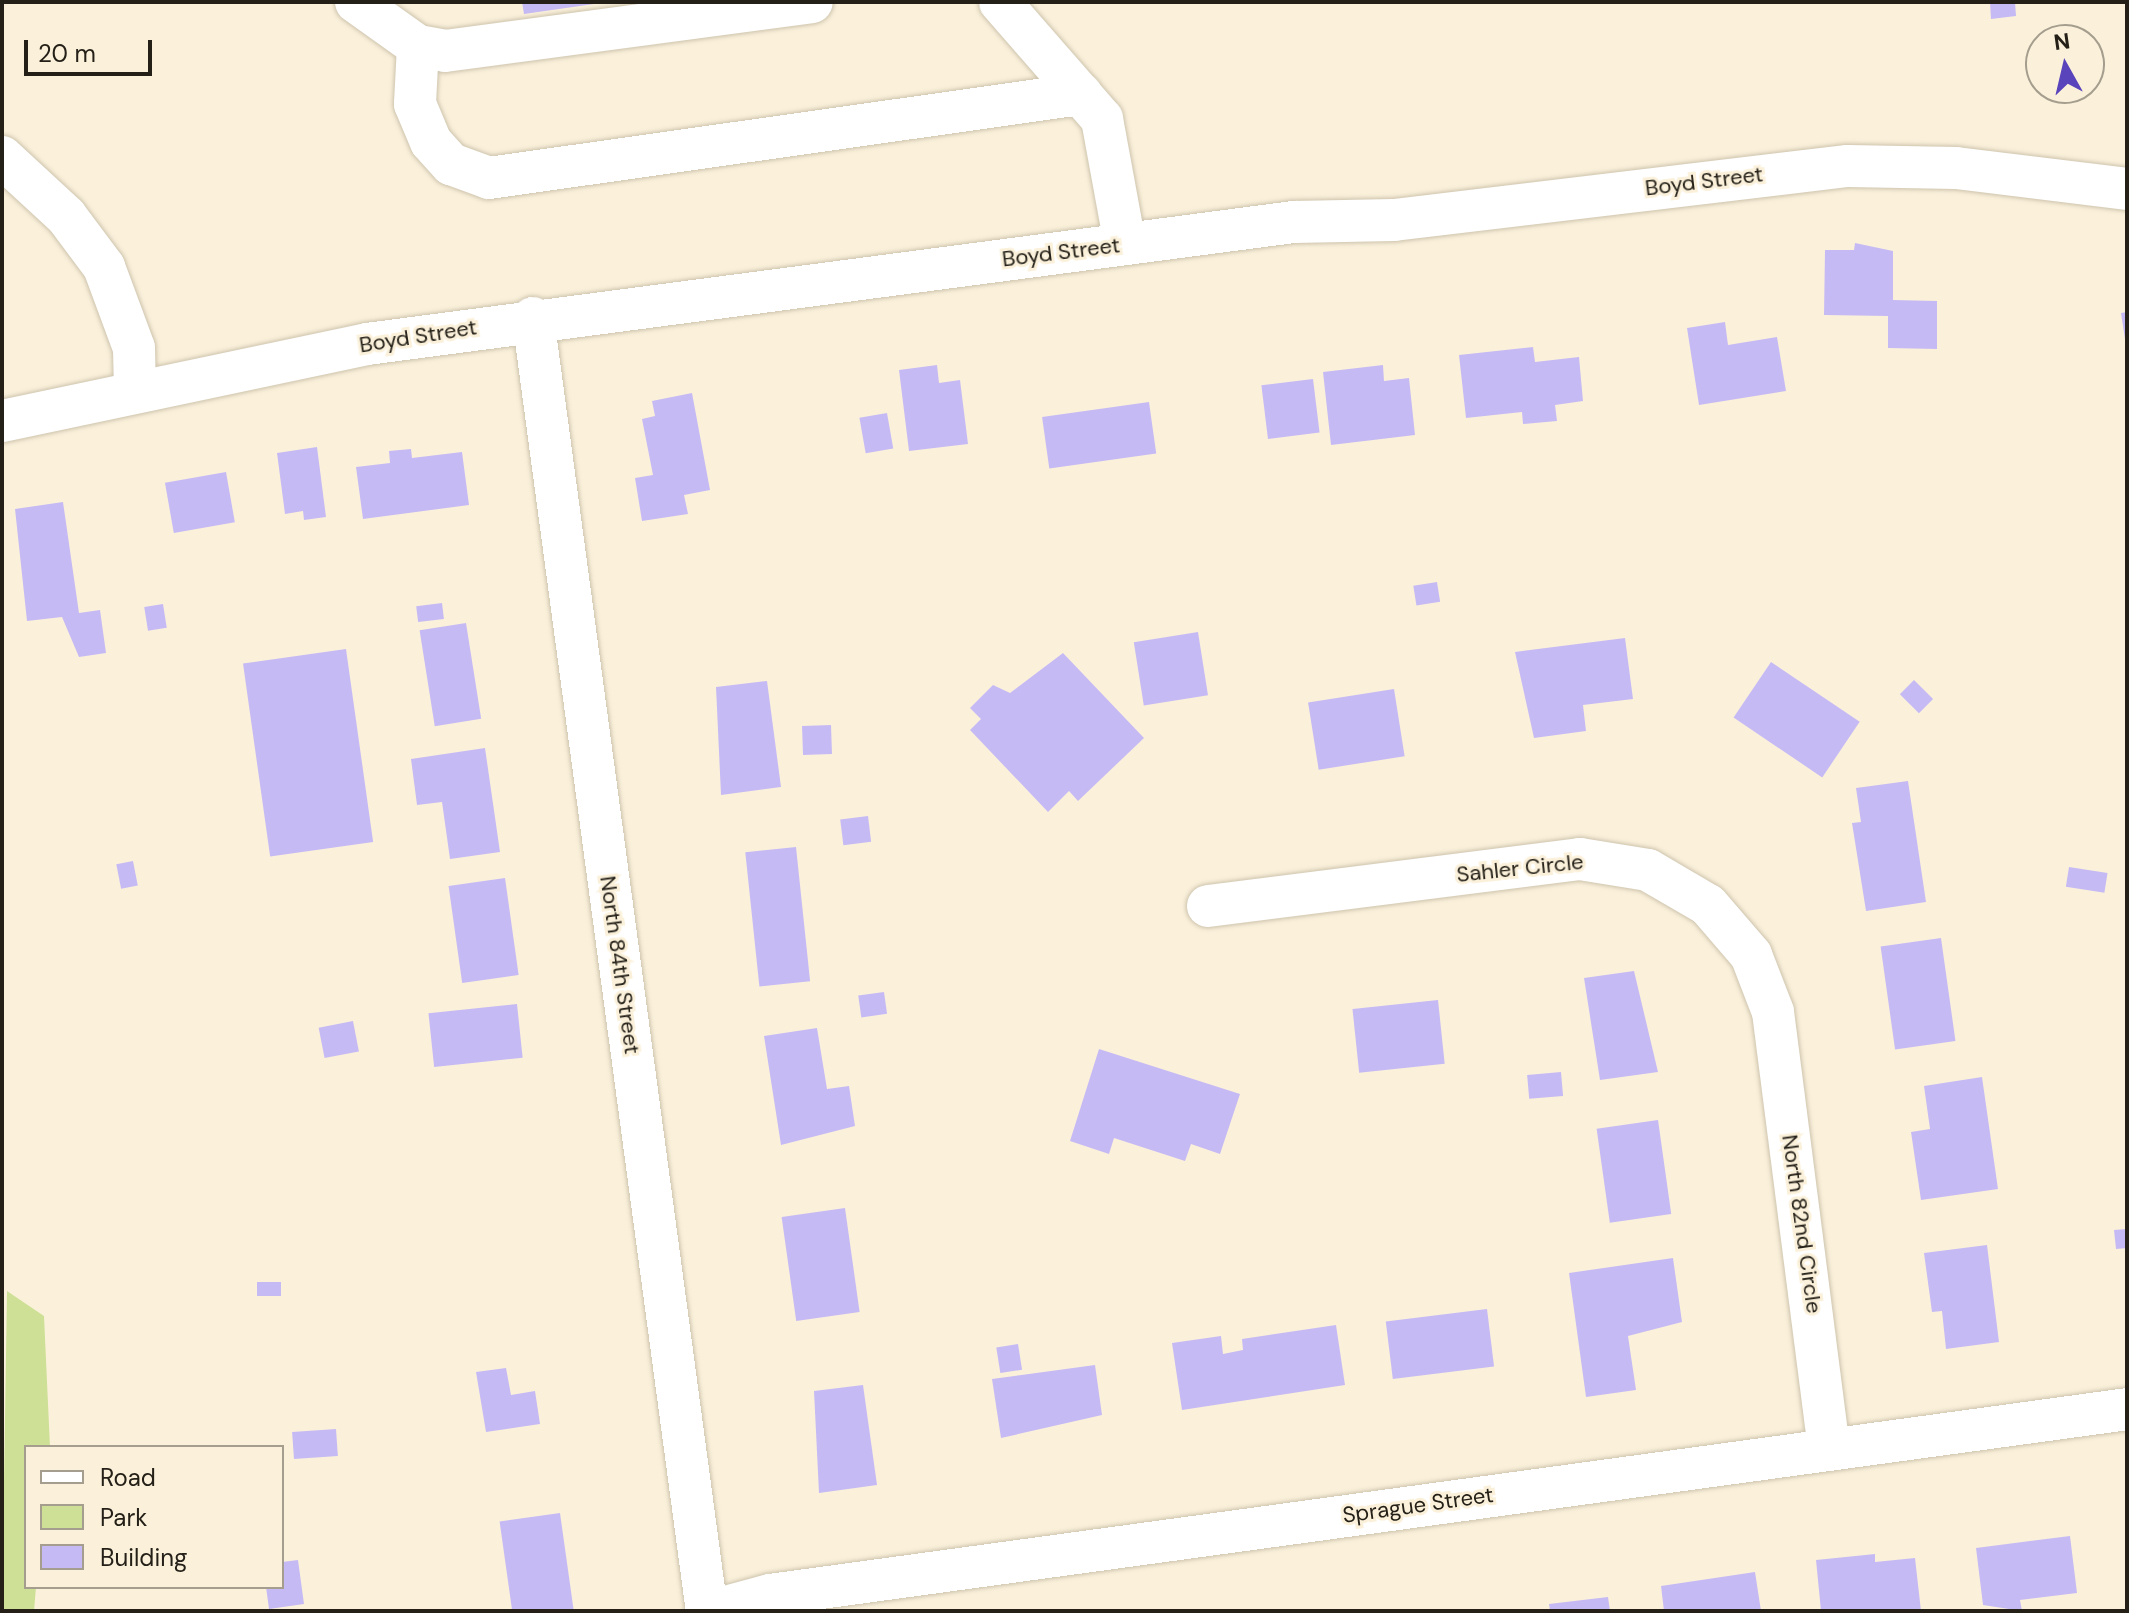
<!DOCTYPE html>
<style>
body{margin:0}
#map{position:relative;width:2129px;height:1613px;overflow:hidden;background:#fbf1db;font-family:"DM Sans",sans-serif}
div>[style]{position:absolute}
.green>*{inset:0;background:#cee096}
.building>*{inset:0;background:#c6baf4;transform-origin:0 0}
.roads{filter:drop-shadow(0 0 2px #cec4ae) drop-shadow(0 0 2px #cec4ae)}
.minor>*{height:42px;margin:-21px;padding:0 21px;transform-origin:21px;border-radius:21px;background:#fff}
span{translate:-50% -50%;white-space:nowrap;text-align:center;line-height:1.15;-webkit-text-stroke:6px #fbf1db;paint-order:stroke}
.street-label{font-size:22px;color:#242018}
.frame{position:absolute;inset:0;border:4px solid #242018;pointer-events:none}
.legend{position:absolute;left:24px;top:1445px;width:260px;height:144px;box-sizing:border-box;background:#fbf1db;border:2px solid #a59d8d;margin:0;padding:10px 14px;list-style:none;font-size:24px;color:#242018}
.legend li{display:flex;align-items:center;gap:16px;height:40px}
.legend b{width:40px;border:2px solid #a59d8d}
.north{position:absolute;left:2025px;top:24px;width:80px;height:80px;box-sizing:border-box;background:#fbf1db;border:2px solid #a59d8d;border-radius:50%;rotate:352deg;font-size:22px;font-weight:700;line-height:32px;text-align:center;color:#242018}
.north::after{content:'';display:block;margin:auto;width:28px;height:36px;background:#5944bc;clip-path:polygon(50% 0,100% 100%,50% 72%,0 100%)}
.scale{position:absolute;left:24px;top:40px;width:128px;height:36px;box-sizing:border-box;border:4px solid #242018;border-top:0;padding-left:10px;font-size:24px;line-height:28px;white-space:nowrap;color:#242018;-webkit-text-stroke:6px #fbf1db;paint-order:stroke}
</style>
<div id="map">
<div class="green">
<i style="clip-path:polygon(7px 1291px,44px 1316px,50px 1447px,26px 1447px,26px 1587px,36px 1587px,34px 1611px,2px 1611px)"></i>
</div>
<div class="building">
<i style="clip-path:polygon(522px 2px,593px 2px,594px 4px,524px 14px)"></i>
<i style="clip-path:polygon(1990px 2px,2015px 2px,2016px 16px,1991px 19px)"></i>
<i style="clip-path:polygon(1855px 243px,1893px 251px,1893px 300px,1937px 301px,1937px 349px,1888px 348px,1888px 316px,1824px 315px,1825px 250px,1854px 250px)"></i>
<i style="clip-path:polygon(2127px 312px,2127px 339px,2125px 339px,2121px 313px)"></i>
<i style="clip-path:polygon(1725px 322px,1728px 345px,1777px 337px,1786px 391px,1699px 405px,1687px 328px)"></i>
<i style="clip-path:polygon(1533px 347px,1535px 362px,1579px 357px,1583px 401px,1555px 405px,1557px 421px,1523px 424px,1522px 412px,1466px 418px,1459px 355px)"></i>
<i style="clip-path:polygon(937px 365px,939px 383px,960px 380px,968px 444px,909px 451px,899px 370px)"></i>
<i style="clip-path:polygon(1383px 365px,1384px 381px,1409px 378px,1415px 435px,1331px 445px,1323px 372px)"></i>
<i style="left:1313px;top:379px;width:54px;height:52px;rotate:83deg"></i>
<i style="clip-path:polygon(692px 393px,710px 490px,684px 495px,688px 514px,642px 521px,635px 478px,653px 475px,642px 419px,655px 416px,652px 401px)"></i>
<i style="left:1149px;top:402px;width:52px;height:108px;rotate:82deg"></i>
<i style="left:887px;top:413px;width:36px;height:28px;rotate:80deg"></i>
<i style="clip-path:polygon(317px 447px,326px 517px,304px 520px,303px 511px,285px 514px,277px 453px)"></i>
<i style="clip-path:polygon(411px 449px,412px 458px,462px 452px,469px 505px,363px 519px,356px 467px,390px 463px,389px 451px)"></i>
<i style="left:226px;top:472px;width:51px;height:62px;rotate:80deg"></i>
<i style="clip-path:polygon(63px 502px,79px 613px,100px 610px,106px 653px,79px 657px,62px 617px,27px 621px,15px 509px)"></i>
<i style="left:1437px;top:582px;width:20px;height:24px;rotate:81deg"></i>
<i style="left:442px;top:603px;width:16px;height:26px;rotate:83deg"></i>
<i style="left:163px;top:604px;width:24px;height:19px;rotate:81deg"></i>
<i style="left:466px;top:623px;width:97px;height:47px;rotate:81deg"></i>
<i style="left:1198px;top:632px;width:64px;height:65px;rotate:81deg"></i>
<i style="clip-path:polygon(1625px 638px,1633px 699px,1583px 705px,1586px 731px,1534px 738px,1515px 652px)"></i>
<i style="left:346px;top:649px;width:195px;height:104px;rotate:82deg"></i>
<i style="clip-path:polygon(1063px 653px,1144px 738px,1078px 801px,1069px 791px,1048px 812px,970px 730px,981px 719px,970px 708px,993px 685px,1010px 693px)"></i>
<i style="left:1771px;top:662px;width:107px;height:67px;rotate:34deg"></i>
<i style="left:1914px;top:680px;width:27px;height:20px;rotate:45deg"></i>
<i style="clip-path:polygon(767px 681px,781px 787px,721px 795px,716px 687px)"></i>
<i style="left:1394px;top:689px;width:68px;height:87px;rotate:81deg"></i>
<i style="left:831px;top:725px;width:29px;height:29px;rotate:88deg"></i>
<i style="clip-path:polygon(485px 748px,500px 852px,450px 859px,442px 802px,417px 805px,411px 759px)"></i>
<i style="clip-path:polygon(1908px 781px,1926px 902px,1866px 911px,1852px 823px,1861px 822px,1856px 788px)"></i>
<i style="left:868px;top:816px;width:26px;height:28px;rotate:83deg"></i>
<i style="left:796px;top:847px;width:135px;height:51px;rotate:84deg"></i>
<i style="left:133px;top:861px;width:25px;height:17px;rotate:79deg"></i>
<i style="left:2069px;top:867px;width:39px;height:20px;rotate:9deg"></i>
<i style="left:505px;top:878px;width:98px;height:57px;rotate:82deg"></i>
<i style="left:1941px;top:938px;width:104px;height:61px;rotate:82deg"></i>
<i style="clip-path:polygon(1634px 971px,1658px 1072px,1600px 1080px,1584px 978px)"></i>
<i style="left:884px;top:992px;width:22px;height:26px;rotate:82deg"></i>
<i style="left:1438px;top:1000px;width:64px;height:86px;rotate:84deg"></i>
<i style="left:517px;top:1004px;width:54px;height:89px;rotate:84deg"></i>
<i style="left:353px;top:1021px;width:31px;height:35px;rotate:79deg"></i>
<i style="clip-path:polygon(817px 1028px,827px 1089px,849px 1086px,855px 1126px,781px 1145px,764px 1036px)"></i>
<i style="clip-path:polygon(1099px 1049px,1240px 1094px,1220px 1154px,1191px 1144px,1185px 1161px,1114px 1138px,1109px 1154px,1070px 1141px)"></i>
<i style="left:1561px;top:1072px;width:24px;height:34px;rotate:85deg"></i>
<i style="clip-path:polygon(1982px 1077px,1998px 1189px,1921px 1200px,1911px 1132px,1930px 1129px,1924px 1086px)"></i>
<i style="left:1658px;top:1120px;width:95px;height:62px;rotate:82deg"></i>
<i style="left:845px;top:1208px;width:105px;height:64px;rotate:82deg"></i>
<i style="clip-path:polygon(2127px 1229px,2127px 1248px,2116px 1249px,2114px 1230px)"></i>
<i style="clip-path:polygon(1987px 1245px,1999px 1342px,1946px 1349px,1942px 1311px,1932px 1312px,1924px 1253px)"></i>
<i style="clip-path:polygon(1673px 1258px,1682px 1322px,1628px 1336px,1636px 1390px,1586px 1397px,1569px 1273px)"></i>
<i style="left:281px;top:1282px;width:14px;height:24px;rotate:90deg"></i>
<i style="left:1487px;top:1309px;width:58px;height:102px;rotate:83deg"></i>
<i style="clip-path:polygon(1336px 1325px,1345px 1385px,1182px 1410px,1172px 1343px,1221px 1336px,1223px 1354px,1243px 1350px,1242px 1339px)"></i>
<i style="left:1018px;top:1344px;width:26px;height:22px;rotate:81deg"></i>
<i style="clip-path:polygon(1095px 1365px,1102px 1415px,1001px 1438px,992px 1379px)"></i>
<i style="clip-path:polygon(506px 1368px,511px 1395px,535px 1391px,540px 1424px,486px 1432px,476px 1372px)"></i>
<i style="clip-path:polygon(863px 1385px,877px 1485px,819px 1493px,814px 1391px)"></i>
<i style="left:336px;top:1429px;width:27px;height:44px;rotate:86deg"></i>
<i style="left:560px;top:1513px;width:99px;height:61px;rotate:82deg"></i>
<i style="clip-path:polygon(2070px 1536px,2077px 1593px,2020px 1600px,2022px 1611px,1983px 1605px,1976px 1548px)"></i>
<i style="clip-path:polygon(1875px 1554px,1875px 1562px,1915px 1558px,1921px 1611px,1821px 1611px,1816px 1560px)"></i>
<i style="clip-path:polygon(298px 1560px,304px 1604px,269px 1609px,266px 1587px,282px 1587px,282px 1562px)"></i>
<i style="clip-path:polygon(1755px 1572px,1761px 1611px,1664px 1611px,1661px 1586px)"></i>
<i style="clip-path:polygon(1608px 1597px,1610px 1611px,1550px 1611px,1549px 1604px)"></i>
</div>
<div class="roads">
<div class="minor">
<i style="left:356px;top:2px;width:76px;rotate:35.4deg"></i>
<i style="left:418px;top:46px;width:27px;rotate:10deg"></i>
<i style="left:445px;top:51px;width:370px;rotate:-7.6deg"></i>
<i style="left:1000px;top:2px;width:155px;rotate:48.9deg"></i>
<i style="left:1102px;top:119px;width:127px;rotate:79.6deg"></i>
<i style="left:418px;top:46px;width:58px;rotate:93deg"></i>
<i style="left:415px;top:104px;width:41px;rotate:67.2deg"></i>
<i style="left:431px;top:142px;width:30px;rotate:48deg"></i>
<i style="left:451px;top:164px;width:40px;rotate:20.2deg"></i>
<i style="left:489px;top:178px;width:598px;rotate:-8.08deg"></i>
<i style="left:2px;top:157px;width:87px;rotate:42.7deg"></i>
<i style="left:66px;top:216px;width:64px;rotate:53.3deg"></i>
<i style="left:104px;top:267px;width:86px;rotate:69.7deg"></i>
<i style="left:134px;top:348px;width:43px;rotate:88.7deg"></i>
<i style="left:533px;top:318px;width:1305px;rotate:82.34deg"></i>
<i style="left:2px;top:421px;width:373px;rotate:-11.9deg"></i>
<i style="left:367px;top:344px;width:935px;rotate:-7.5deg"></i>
<i style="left:1294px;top:222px;width:100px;rotate:-1.1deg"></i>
<i style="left:1394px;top:220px;width:457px;rotate:-6.8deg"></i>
<i style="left:1848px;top:166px;width:108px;rotate:1.1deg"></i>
<i style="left:1956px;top:168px;width:172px;rotate:7deg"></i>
<i style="left:1208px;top:906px;width:375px;rotate:-7.2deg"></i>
<i style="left:1580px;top:859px;width:69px;rotate:9.2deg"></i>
<i style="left:1648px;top:870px;width:69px;rotate:30.3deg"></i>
<i style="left:1708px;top:905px;width:66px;rotate:49.3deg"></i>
<i style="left:1751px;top:955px;width:61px;rotate:68.9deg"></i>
<i style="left:1773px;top:1012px;width:441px;rotate:82.7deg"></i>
<i style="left:711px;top:1611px;width:61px;rotate:-15.2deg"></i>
<i style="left:770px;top:1595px;width:1370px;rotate:-7.8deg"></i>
</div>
</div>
<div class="street-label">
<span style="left:1704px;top:181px;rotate:-7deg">Boyd Street</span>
<span style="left:1061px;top:252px;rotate:-7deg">Boyd Street</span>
<span style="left:418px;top:336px;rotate:-9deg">Boyd Street</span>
<span style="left:1520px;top:868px;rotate:-6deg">Sahler Circle</span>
<span style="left:620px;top:965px;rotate:82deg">North 84th Street</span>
<span style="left:1802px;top:1224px;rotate:82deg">North 82nd Circle</span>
<span style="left:1418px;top:1505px;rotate:-8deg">Sprague Street</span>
</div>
<div class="frame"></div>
<ul class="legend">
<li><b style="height:10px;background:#fff"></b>Road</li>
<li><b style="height:22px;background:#cee096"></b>Park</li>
<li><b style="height:22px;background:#c6baf4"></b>Building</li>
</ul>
<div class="north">N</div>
<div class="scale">20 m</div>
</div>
